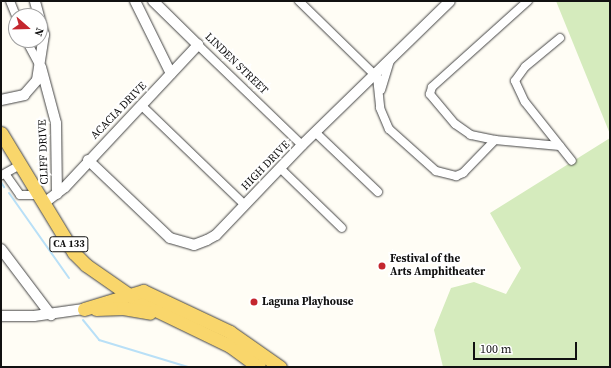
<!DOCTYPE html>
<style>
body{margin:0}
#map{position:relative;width:611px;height:368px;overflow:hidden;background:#fffdf5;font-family:"Source Serif 4",serif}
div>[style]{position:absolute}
.green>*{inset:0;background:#d5ebbd}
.stream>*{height:2px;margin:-1px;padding:0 1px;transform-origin:1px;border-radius:1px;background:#b9e0f7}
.roads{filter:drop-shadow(0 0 1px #444) drop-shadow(0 0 1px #444)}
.minor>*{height:8px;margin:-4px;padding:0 4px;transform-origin:4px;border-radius:4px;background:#fff}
.tertiary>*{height:10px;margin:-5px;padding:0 5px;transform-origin:5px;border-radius:5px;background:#fff}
.primary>*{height:13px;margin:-6.5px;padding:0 6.5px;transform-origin:6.5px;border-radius:6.5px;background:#f9d66b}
.dots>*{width:11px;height:11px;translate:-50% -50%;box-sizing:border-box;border:2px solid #fff;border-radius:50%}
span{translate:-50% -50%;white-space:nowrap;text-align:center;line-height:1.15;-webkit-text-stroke:4px #fff;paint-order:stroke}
.shield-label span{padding:1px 3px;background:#fff;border:1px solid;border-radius:3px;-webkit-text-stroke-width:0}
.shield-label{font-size:10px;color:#111;font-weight:700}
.street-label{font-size:11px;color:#111}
.poi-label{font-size:11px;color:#111;font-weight:700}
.left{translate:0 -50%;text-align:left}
.frame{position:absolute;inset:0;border:2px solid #111;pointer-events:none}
.north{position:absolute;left:8px;top:8px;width:40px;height:40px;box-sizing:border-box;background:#fff;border:1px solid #a0a0a0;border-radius:50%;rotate:110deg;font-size:11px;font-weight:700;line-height:16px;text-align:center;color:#111}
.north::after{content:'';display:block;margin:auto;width:14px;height:18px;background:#c4262e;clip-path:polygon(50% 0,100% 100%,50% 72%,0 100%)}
.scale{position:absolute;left:473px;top:342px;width:104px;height:18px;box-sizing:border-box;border:2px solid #111;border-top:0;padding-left:5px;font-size:12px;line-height:14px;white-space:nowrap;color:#111;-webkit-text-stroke:3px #fff;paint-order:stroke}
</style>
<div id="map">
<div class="green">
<i style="clip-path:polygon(556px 1px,610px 1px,610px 134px)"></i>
<i style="clip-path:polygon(610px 138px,610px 367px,443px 367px,434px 330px,451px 288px,474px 282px,506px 294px,521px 268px,490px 213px)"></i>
</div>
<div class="stream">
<i style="left:1px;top:182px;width:6px;rotate:59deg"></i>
<i style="left:9px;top:193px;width:104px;rotate:54.8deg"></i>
<i style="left:83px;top:320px;width:26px;rotate:51deg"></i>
<i style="left:99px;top:340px;width:93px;rotate:16.9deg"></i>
</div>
<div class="roads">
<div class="minor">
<i style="left:10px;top:1px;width:16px;rotate:68deg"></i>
<i style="left:299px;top:1px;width:109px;rotate:44.3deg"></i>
<i style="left:377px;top:77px;width:31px;rotate:84deg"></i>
<i style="left:380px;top:108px;width:23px;rotate:67deg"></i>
<i style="left:389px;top:129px;width:63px;rotate:41.8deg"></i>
<i style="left:436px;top:171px;width:21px;rotate:14deg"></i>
<i style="left:456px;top:176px;width:8px;rotate:-23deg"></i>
<i style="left:463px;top:173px;width:46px;rotate:-45.9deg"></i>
<i style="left:495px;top:140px;width:65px;rotate:5.3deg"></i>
<i style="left:560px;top:38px;width:45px;rotate:140.4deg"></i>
<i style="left:525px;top:67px;width:17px;rotate:126deg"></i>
<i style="left:515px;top:81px;width:23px;rotate:65deg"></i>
<i style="left:525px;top:102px;width:75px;rotate:51.5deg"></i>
<i style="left:26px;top:40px;width:30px;rotate:62deg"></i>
<i style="left:198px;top:45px;width:144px;rotate:43.9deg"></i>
<i style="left:381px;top:90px;width:30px;rotate:-73deg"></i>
<i style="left:141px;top:105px;width:144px;rotate:43.9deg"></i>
<i style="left:315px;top:132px;width:87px;rotate:43.6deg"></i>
<i style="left:495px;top:140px;width:25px;rotate:-168deg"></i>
<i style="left:471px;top:135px;width:19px;rotate:-145deg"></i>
<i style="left:455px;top:124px;width:39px;rotate:-130deg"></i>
<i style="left:430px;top:94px;width:7px;rotate:-74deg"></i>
<i style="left:432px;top:87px;width:129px;rotate:-41.9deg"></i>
<i style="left:280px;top:168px;width:86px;rotate:44.1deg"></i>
<i style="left:2px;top:175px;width:21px;rotate:-29deg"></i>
<i style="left:6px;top:175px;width:24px;rotate:55deg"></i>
<i style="left:20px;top:195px;width:19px"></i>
</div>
<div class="tertiary">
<i style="left:135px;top:1px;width:81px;rotate:63.7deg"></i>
<i style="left:41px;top:67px;width:58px;rotate:75deg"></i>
<i style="left:56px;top:123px;width:71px;rotate:89.2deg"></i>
<i style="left:1px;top:100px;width:24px;rotate:-12deg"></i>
<i style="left:24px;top:95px;width:20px;rotate:-49deg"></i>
<i style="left:37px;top:80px;width:46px;rotate:-81.2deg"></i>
<i style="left:44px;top:35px;width:35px;rotate:-105deg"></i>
<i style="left:88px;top:160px;width:113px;rotate:43.6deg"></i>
<i style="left:170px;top:238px;width:25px;rotate:16deg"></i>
<i style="left:194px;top:245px;width:14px;rotate:-21deg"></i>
<i style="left:207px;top:240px;width:10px;rotate:-29deg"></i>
<i style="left:216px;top:235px;width:124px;rotate:-46.3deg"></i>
<i style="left:302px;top:145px;width:206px;rotate:-44.2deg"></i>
<i style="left:44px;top:203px;width:26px;rotate:-37deg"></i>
<i style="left:65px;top:187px;width:195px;rotate:-46.9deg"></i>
<i style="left:198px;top:45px;width:63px;rotate:-135.6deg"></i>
<i style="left:1px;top:249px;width:83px;rotate:52.9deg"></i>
<i style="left:1px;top:316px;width:33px"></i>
<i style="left:34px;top:316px;width:50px;rotate:-8deg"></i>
</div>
<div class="primary">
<i style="left:1px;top:133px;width:140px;rotate:58.7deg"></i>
<i style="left:74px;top:253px;width:17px;rotate:45deg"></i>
<i style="left:86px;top:265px;width:65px;rotate:34.9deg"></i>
<i style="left:139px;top:302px;width:101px;rotate:25.8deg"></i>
<i style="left:230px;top:346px;width:36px;rotate:36deg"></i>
<i style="left:84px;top:309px;width:62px;rotate:-17deg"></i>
<i style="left:143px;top:291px;width:96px;rotate:25.2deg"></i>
<i style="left:230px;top:332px;width:61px;rotate:35deg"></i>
<i style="left:96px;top:309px;width:27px;rotate:-2deg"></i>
<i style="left:123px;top:308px;width:27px;rotate:10deg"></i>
</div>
</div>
<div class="dots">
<i style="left:382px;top:266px;background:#c4262e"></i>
<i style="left:254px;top:302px;background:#c4262e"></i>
</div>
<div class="shield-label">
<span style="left:69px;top:244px">CA 133</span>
</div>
<div class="street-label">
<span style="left:236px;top:64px;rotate:44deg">LINDEN STREET</span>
<span style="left:119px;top:111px;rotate:-46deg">ACACIA DRIVE</span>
<span style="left:44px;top:152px;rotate:-92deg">CLIFF DRIVE</span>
<span style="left:266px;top:166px;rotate:-46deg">HIGH DRIVE</span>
</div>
<div class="poi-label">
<span class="left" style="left:390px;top:266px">Festival of the<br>Arts Amphitheater</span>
<span class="left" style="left:262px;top:302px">Laguna Playhouse</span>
</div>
<div class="frame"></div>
<div class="north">N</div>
<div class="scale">100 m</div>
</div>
